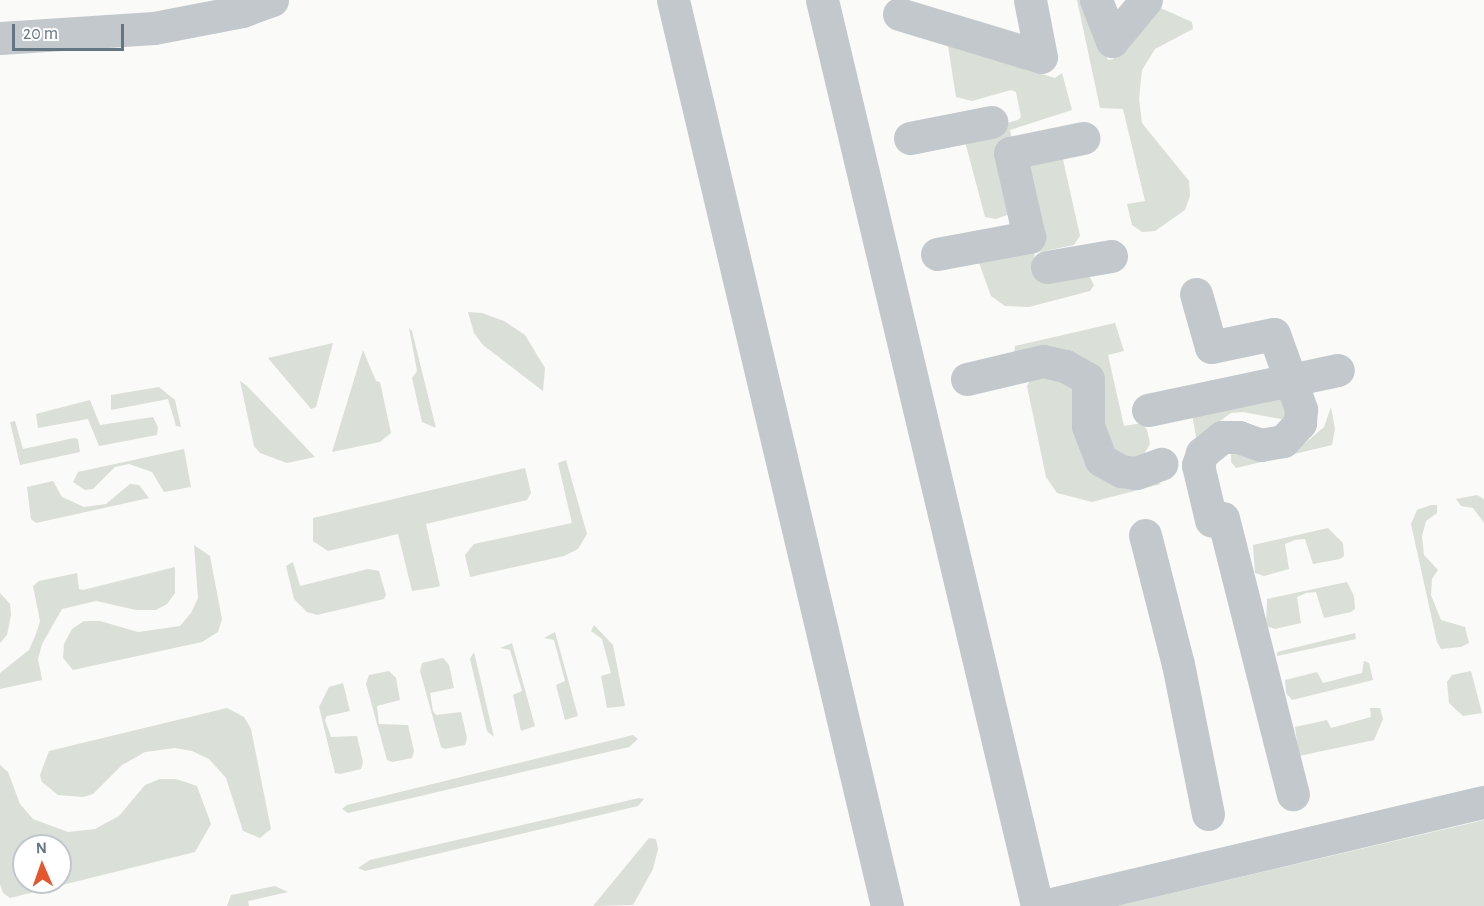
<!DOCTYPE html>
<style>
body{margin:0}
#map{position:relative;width:1484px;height:906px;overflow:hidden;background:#fafaf8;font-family:"Alegreya Sans",sans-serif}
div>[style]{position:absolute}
.green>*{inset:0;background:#dadfd7}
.street>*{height:33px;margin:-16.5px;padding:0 16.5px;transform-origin:16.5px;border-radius:16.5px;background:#c3c8cc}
span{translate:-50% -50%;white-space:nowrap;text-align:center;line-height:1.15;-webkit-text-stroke:6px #fff;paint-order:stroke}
.north{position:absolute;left:12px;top:834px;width:60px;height:60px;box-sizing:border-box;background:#fff;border:2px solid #c1c8cd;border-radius:50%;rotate:358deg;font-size:16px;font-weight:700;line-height:24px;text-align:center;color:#657683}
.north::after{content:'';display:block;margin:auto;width:21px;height:27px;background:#e4572e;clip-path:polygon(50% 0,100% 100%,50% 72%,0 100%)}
.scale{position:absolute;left:12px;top:24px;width:112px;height:27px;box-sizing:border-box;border:3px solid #657683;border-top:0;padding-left:8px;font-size:18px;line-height:21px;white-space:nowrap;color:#657683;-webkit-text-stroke:4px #fff;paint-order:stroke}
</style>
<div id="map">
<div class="green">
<i style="clip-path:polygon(1077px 0,1084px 0,1108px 60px,1113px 59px,1156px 6px,1192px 22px,1193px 29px,1155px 49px,1142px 70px,1139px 99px,1142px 123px,1189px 181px,1190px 196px,1185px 210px,1155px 231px,1142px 232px,1132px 225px,1127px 204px,1145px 201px,1123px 109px,1100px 108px)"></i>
<i style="clip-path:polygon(948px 46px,1055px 78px,1062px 73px,1072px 110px,1010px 130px,1026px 208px,996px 219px,985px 217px,963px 134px,1018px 120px,1021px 117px,1016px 92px,1011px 90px,972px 101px,956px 97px)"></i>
<i style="clip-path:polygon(1062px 155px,1080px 236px,1074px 245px,1035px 253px,1034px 258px,1088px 274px,1094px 285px,1090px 291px,1029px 307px,1005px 306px,991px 296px,979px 263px,1044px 246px,1028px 165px)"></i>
<i style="clip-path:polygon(468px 312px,482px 313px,504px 321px,525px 335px,545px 368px,543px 391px,483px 345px,474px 333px)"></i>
<i style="clip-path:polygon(1115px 323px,1124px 351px,1108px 355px,1124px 426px,1142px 423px,1147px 430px,1150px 444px,1141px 459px,1105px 451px,1096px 382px,1014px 355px,1015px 346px)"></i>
<i style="clip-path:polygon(409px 328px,412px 331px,436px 428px,422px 422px,412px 378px,417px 371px)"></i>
<i style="clip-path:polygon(333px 343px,316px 407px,311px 409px,268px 358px)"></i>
<i style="clip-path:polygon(363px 350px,376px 381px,380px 382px,391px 433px,380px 442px,332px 452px)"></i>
<i style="clip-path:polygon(1033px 374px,1075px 385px,1077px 430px,1161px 484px,1092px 502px,1057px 493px,1046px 477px,1027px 386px)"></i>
<i style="clip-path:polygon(240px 381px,247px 386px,315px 457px,287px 463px,260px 453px,254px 446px)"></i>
<i style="clip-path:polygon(159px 387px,175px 400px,181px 427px,176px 426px,168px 399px,111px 410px,111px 395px)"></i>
<i style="clip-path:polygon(1297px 387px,1286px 420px,1243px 412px,1231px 413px,1217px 423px,1202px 472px,1192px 414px)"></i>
<i style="clip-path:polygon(90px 400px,100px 425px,153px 417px,158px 427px,157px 435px,99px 446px,88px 419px,38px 428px,36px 414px)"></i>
<i style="clip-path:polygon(1331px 407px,1335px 429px,1332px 445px,1236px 468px,1231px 462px,1231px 453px,1304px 444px,1324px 427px)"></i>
<i style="clip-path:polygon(15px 421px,23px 449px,74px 438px,78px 439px,80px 452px,20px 465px,10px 422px)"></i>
<i style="clip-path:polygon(184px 449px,191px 487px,164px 492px,152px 472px,129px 464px,115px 467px,93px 489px,85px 490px,73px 482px,78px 472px)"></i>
<i style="clip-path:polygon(566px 460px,587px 534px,578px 549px,564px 556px,470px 577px,465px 555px,474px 544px,572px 523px,558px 463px)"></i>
<i style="clip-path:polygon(525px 468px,531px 493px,527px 500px,426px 524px,440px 586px,437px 587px,412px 591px,398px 534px,328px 551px,313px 541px,313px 518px)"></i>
<i style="clip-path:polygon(53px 481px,62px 497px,84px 507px,106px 504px,130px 484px,139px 485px,149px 498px,36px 523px,31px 519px,27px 487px)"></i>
<i style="clip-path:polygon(1477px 495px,1484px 499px,1484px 523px,1473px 508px,1461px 506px,1456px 499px)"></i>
<i style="clip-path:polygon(1431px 505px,1437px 505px,1437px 513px,1426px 521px,1422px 536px,1424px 555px,1438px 570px,1432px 579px,1431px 595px,1441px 620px,1465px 627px,1469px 643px,1461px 647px,1441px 649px,1437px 642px,1411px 524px,1417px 510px)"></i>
<i style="clip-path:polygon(1328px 528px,1343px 543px,1344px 556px,1340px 559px,1313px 564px,1305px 539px,1295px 540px,1285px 544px,1289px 569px,1264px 576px,1255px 573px,1253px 545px)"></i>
<i style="clip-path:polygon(194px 545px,210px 556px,222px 619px,218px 632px,202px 642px,73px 670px,63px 658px,64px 644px,72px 629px,84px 621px,100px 621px,138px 632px,180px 626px,191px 613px,198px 598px)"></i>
<i style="clip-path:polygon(293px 562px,300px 586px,368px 569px,379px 571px,386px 595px,384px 599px,317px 615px,307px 612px,294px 599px,286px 566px)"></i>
<i style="clip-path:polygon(175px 567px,175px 593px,167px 604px,156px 610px,136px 610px,96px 601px,62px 609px,42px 644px,38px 659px,42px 680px,0 689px,0 673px,29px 650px,36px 634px,40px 621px,33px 586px,39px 581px,77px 573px,79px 589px,83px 590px)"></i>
<i style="clip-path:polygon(1347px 582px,1354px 596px,1355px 609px,1351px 612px,1324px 618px,1316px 592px,1306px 593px,1297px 597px,1301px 623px,1275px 629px,1266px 626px,1267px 599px)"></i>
<i style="clip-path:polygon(0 593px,10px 604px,11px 615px,7px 635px,0 643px)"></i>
<i style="clip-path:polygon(594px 625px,613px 645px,625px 706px,607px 708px,601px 676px,611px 673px,602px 639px,591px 631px)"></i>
<i style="clip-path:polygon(555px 632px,578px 716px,565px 720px,556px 685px,565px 681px,554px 640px,544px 638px)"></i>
<i style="clip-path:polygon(1355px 633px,1356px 639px,1277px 656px,1277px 652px)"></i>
<i style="clip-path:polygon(512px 643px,535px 726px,521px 731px,513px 695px,522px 691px,510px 650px,500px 648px)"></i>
<i style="clip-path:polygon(474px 652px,494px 737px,487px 731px,470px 659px)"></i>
<i style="clip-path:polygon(443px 658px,449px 665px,454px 688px,430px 693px,433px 711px,436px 715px,461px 712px,467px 738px,465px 745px,445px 749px,441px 747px,420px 671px,422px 663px)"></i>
<i style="clip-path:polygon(1364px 661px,1369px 663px,1373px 680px,1292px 700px,1286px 693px,1285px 680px,1317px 672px,1323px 683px,1362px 673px)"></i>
<i style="clip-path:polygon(389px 671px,396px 678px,400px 700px,377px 706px,379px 724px,408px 725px,414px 751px,412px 758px,392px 762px,387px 760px,366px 684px,369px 675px)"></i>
<i style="clip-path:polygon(1471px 671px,1482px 713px,1463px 716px,1449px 703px,1447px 682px,1452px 675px)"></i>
<i style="clip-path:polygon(343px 683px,350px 711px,327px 716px,325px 720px,331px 737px,357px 736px,363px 762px,361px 769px,340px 774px,335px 773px,319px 707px,329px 687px)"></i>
<i style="clip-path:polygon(227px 708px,244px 717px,251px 729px,271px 829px,260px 838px,243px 831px,226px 778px,209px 759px,192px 751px,175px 748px,145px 752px,122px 765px,93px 794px,83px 797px,58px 795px,42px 782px,40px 775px,49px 751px)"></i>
<i style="clip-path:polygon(1370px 708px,1380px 708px,1383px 719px,1374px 740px,1299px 756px,1295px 727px,1327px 720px,1331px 728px,1371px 717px)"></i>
<i style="clip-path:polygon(633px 735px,638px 739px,629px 747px,348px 813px,342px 809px,347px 805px)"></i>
<i style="clip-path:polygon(evenodd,0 765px,8px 772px,20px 804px,33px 819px,68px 832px,95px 829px,119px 816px,145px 785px,160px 779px,176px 779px,197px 786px,211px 824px,195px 852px,10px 898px,3px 893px,0 884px,0 765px,24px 846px,60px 846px,60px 882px,24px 882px,24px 846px)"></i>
<i style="clip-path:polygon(639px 798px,644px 799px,638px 806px,365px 871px,358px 868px,370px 860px)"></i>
<i style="clip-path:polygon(1484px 820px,1484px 906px,1117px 906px)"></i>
<i style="clip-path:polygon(649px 838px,656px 839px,658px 849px,653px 869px,633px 905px,593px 906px)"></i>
<i style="clip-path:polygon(275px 886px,288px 892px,248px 901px,249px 906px,227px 906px,231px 895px)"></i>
</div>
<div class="street">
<i style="left:673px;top:0;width:931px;rotate:76.71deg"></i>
<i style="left:822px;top:0;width:931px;rotate:76.65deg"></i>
<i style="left:1096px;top:0;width:44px;rotate:68.7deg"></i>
<i style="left:1112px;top:41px;width:53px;rotate:-50.3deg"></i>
<i style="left:899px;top:14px;width:148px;rotate:16.8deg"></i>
<i style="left:1041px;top:57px;width:58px;rotate:-100.9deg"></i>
<i style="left:0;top:38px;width:154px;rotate:-3.7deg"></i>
<i style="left:154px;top:28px;width:90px;rotate:-10.9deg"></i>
<i style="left:242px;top:11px;width:32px;rotate:-20deg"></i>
<i style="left:910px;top:138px;width:83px;rotate:-11.2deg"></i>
<i style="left:937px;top:254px;width:94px;rotate:-10.5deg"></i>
<i style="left:1029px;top:237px;width:86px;rotate:-102.7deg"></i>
<i style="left:1010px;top:153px;width:75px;rotate:-11.6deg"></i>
<i style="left:1047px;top:267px;width:65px;rotate:-9.8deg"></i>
<i style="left:1196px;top:294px;width:55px;rotate:74.2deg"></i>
<i style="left:1211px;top:347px;width:64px;rotate:-11.7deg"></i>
<i style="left:1274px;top:334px;width:80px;rotate:70.2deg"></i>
<i style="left:1301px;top:409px;width:14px;rotate:94deg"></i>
<i style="left:1300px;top:423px;width:25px;rotate:133deg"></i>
<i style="left:1283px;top:441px;width:22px;rotate:170deg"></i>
<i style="left:1261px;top:445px;width:23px;rotate:-160deg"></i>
<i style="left:1239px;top:437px;width:17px;rotate:180deg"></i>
<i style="left:1222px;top:437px;width:26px;rotate:141deg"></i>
<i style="left:1202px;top:453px;width:13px;rotate:108deg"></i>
<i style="left:1198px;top:465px;width:57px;rotate:76.7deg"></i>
<i style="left:967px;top:379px;width:78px;rotate:-13.3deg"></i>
<i style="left:1043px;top:361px;width:23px;rotate:13deg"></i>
<i style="left:1065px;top:366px;width:26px;rotate:29deg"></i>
<i style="left:1088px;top:379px;width:47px;rotate:90deg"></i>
<i style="left:1088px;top:426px;width:36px;rotate:69deg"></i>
<i style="left:1101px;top:460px;width:23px;rotate:29deg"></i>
<i style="left:1121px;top:471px;width:15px;rotate:8deg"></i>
<i style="left:1136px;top:473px;width:27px;rotate:-20deg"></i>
<i style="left:1148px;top:410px;width:194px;rotate:-11.9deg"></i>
<i style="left:1223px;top:518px;width:285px;rotate:75.8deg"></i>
<i style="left:1145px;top:535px;width:133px;rotate:75.7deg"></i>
<i style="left:1178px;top:664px;width:153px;rotate:78.7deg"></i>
<i style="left:1043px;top:906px;width:453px;rotate:-13.3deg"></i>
</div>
<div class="north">N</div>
<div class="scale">20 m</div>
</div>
